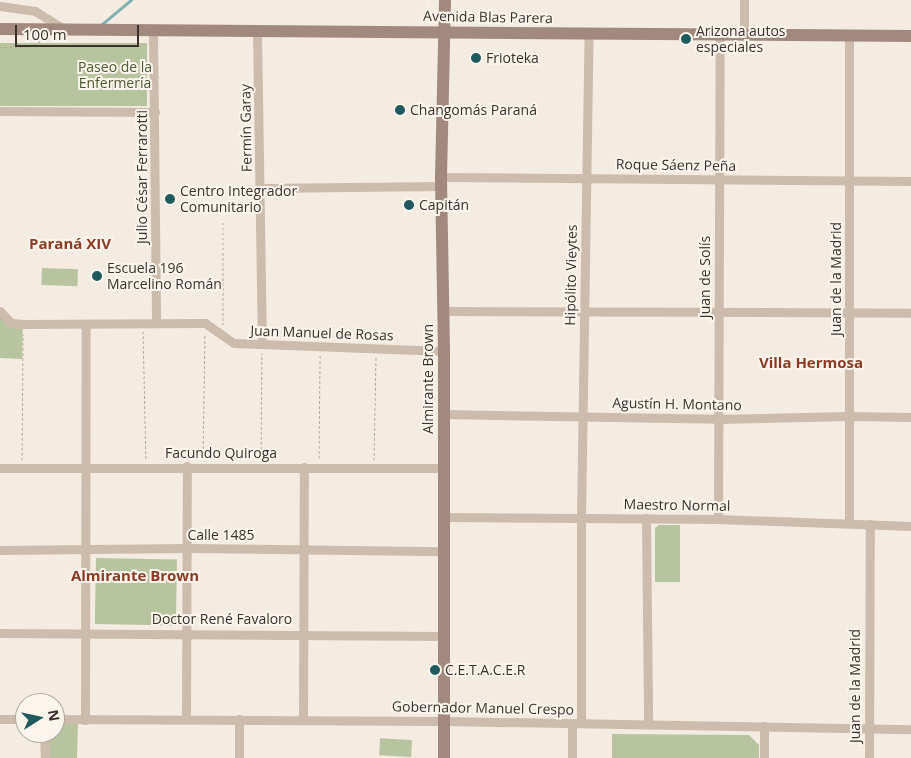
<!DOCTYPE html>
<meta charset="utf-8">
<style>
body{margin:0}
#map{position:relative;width:911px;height:758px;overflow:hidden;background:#f4ebe1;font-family:"Open Sans",sans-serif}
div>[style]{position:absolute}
.green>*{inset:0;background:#b8c4a0;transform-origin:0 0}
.stream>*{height:2.5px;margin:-1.25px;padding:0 1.25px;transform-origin:1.25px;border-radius:1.25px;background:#7fb0b2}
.path>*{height:1px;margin-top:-0.5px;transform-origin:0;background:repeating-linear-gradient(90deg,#b9a596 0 2.5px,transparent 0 5px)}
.street>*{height:9px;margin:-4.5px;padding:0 4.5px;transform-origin:4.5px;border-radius:4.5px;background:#cdbbac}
.secondary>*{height:12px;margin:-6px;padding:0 6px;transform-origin:6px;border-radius:6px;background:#a18a7d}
.dots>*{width:14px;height:14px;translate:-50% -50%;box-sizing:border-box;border:2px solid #fbf5ee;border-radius:50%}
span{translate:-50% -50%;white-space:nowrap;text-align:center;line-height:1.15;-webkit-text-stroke:4px #fbf5ee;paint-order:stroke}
.street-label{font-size:14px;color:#3b302b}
.poi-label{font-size:14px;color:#3b302b}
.left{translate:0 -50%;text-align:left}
.park-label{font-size:14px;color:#4a5a2e}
.neighbourhood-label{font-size:15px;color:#8c3b22;font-weight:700}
.north{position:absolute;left:15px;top:693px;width:50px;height:50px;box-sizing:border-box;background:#fbf5ee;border:1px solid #aea6a0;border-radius:50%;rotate:80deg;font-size:14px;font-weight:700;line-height:20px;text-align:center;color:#3b302b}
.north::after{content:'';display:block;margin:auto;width:18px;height:22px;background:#1f5a5e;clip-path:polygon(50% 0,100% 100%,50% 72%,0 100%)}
.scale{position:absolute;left:15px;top:25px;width:124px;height:22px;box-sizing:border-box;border:2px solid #3b302b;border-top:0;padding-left:6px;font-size:15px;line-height:18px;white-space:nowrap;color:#3b302b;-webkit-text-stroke:4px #fbf5ee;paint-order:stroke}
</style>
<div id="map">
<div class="green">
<i style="left:147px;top:43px;width:63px;height:147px;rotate:90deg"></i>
<i style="left:42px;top:268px;width:36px;height:17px;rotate:2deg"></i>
<i style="clip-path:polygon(0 311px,11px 323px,23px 324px,22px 359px,0 358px)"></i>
<i style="clip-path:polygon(659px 525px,680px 525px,680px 582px,655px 582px,655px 528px)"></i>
<i style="left:96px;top:558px;width:81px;height:66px;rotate:1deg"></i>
<i style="clip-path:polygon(55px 719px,78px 720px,77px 758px,45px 758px,44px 733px,55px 733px)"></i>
<i style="clip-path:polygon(612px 734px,749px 735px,759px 745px,759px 758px,612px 758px)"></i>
<i style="left:412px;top:740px;width:17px;height:32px;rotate:93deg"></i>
</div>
<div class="stream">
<i style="left:101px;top:25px;width:39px;rotate:-40deg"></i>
</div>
<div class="path">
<i style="left:0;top:47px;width:25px"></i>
<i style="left:25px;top:47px;width:9px;rotate:-13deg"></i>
<i style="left:34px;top:45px;width:9px;rotate:-32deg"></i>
<i style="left:223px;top:325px;width:105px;rotate:-90deg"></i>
<i style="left:143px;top:331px;width:129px;rotate:88.7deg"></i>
<i style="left:203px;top:458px;width:123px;rotate:-89.1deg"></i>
<i style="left:319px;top:458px;width:103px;rotate:-89.4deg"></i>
<i style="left:261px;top:459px;width:106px;rotate:-89.5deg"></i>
<i style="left:22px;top:460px;width:126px;rotate:-89.5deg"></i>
<i style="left:374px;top:460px;width:103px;rotate:-88.9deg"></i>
</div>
<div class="street">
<i style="left:0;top:6px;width:35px;rotate:8deg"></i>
<i style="left:35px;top:11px;width:34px;rotate:32deg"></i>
<i style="left:153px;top:30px;width:293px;rotate:89.4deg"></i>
<i style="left:257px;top:31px;width:313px;rotate:89.1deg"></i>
<i style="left:744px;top:35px;width:35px;rotate:-90deg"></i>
<i style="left:0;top:111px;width:155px;rotate:0.4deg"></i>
<i style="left:441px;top:177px;width:470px;rotate:0.5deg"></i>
<i style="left:261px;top:188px;width:180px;rotate:-0.6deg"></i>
<i style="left:0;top:311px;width:16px;rotate:47deg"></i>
<i style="left:11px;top:323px;width:12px;rotate:5deg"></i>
<i style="left:23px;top:324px;width:182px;rotate:-0.3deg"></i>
<i style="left:205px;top:323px;width:35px;rotate:35deg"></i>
<i style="left:234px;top:343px;width:210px;rotate:2.2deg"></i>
<i style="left:443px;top:311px;width:468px;rotate:0.2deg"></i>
<i style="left:443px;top:414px;width:275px;rotate:1deg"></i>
<i style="left:718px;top:419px;width:131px;rotate:-1.3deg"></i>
<i style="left:849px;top:416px;width:62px;rotate:0.9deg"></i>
<i style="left:0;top:468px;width:442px"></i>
<i style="left:442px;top:517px;width:276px;rotate:0.4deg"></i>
<i style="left:718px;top:519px;width:193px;rotate:2.1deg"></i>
<i style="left:646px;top:518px;width:206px;rotate:89.4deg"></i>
<i style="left:718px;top:519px;width:484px;rotate:-89.8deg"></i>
<i style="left:849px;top:523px;width:487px;rotate:-90deg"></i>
<i style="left:0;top:550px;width:187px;rotate:-0.6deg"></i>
<i style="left:187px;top:548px;width:256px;rotate:0.7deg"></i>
<i style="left:0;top:633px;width:443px;rotate:0.4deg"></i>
<i style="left:0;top:719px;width:25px"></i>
<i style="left:55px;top:719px;width:389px;rotate:0.3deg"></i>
<i style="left:444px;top:721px;width:467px;rotate:1deg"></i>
<i style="left:186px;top:719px;width:253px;rotate:-89.8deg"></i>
<i style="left:303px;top:719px;width:252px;rotate:-89.8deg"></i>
<i style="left:85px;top:720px;width:395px;rotate:-89.9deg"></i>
<i style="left:581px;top:723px;width:205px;rotate:-90deg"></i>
<i style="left:581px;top:518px;width:485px;rotate:-89.1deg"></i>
<i style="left:572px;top:724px;width:34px;rotate:90deg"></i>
<i style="left:764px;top:726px;width:32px;rotate:90deg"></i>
<i style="left:44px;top:733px;width:25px;rotate:88deg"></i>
<i style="left:239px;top:758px;width:39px;rotate:-90deg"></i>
<i style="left:869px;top:758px;width:234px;rotate:-89.8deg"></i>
</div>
<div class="secondary">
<i style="left:0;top:29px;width:911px;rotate:0.44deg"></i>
<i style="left:444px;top:758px;width:407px;rotate:-90deg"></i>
<i style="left:444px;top:351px;width:174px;rotate:-91deg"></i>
<i style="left:441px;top:177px;width:177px;rotate:-88.7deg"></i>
</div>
<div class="dots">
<i style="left:686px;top:39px;background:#1f5a5e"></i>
<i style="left:476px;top:58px;background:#1f5a5e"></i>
<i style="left:400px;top:110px;background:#1f5a5e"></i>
<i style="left:170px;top:199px;background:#1f5a5e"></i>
<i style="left:409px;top:205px;background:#1f5a5e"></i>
<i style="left:97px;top:276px;background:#1f5a5e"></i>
<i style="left:435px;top:670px;background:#1f5a5e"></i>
</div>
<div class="street-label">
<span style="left:488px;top:17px;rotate:1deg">Avenida Blas Parera</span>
<span style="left:246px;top:128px;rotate:-91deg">Fermín Garay</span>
<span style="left:676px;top:165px;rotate:1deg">Roque Sáenz Peña</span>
<span style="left:142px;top:177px;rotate:-90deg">Julio César Ferrarotti</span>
<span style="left:571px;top:275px;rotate:-89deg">Hipólito Vieytes</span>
<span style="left:705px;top:277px;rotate:-90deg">Juan de Solís</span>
<span style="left:836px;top:279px;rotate:-90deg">Juan de la Madrid</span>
<span style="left:322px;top:333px;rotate:2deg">Juan Manuel de Rosas</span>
<span style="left:428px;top:379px;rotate:-90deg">Almirante Brown</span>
<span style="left:677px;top:404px;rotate:1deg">Agustín H. Montano</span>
<span style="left:221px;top:453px">Facundo Quiroga</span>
<span style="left:677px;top:505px;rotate:1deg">Maestro Normal</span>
<span style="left:221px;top:535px">Calle 1485</span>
<span style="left:222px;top:619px">Doctor René Favaloro</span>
<span style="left:855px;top:686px;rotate:-90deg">Juan de la Madrid</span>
<span style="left:483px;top:708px;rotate:1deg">Gobernador Manuel Crespo</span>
</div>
<div class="poi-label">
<span class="left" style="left:696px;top:39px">Arizona autos<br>especiales</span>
<span class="left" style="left:486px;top:58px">Frioteka</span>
<span class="left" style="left:410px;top:110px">Changomás Paraná</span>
<span class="left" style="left:180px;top:199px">Centro Integrador<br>Comunitario</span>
<span class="left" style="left:419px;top:205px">Capitán</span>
<span class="left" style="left:107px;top:276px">Escuela 196<br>Marcelino Román</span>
<span class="left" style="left:445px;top:670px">C.E.T.A.C.E.R</span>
</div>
<div class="park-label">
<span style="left:115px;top:75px">Paseo de la<br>Enfermería</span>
</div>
<div class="neighbourhood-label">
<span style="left:70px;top:244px">Paraná XIV</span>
<span style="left:811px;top:363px">Villa Hermosa</span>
<span style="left:135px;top:576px">Almirante Brown</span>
</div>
<div class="north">N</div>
<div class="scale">100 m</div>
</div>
